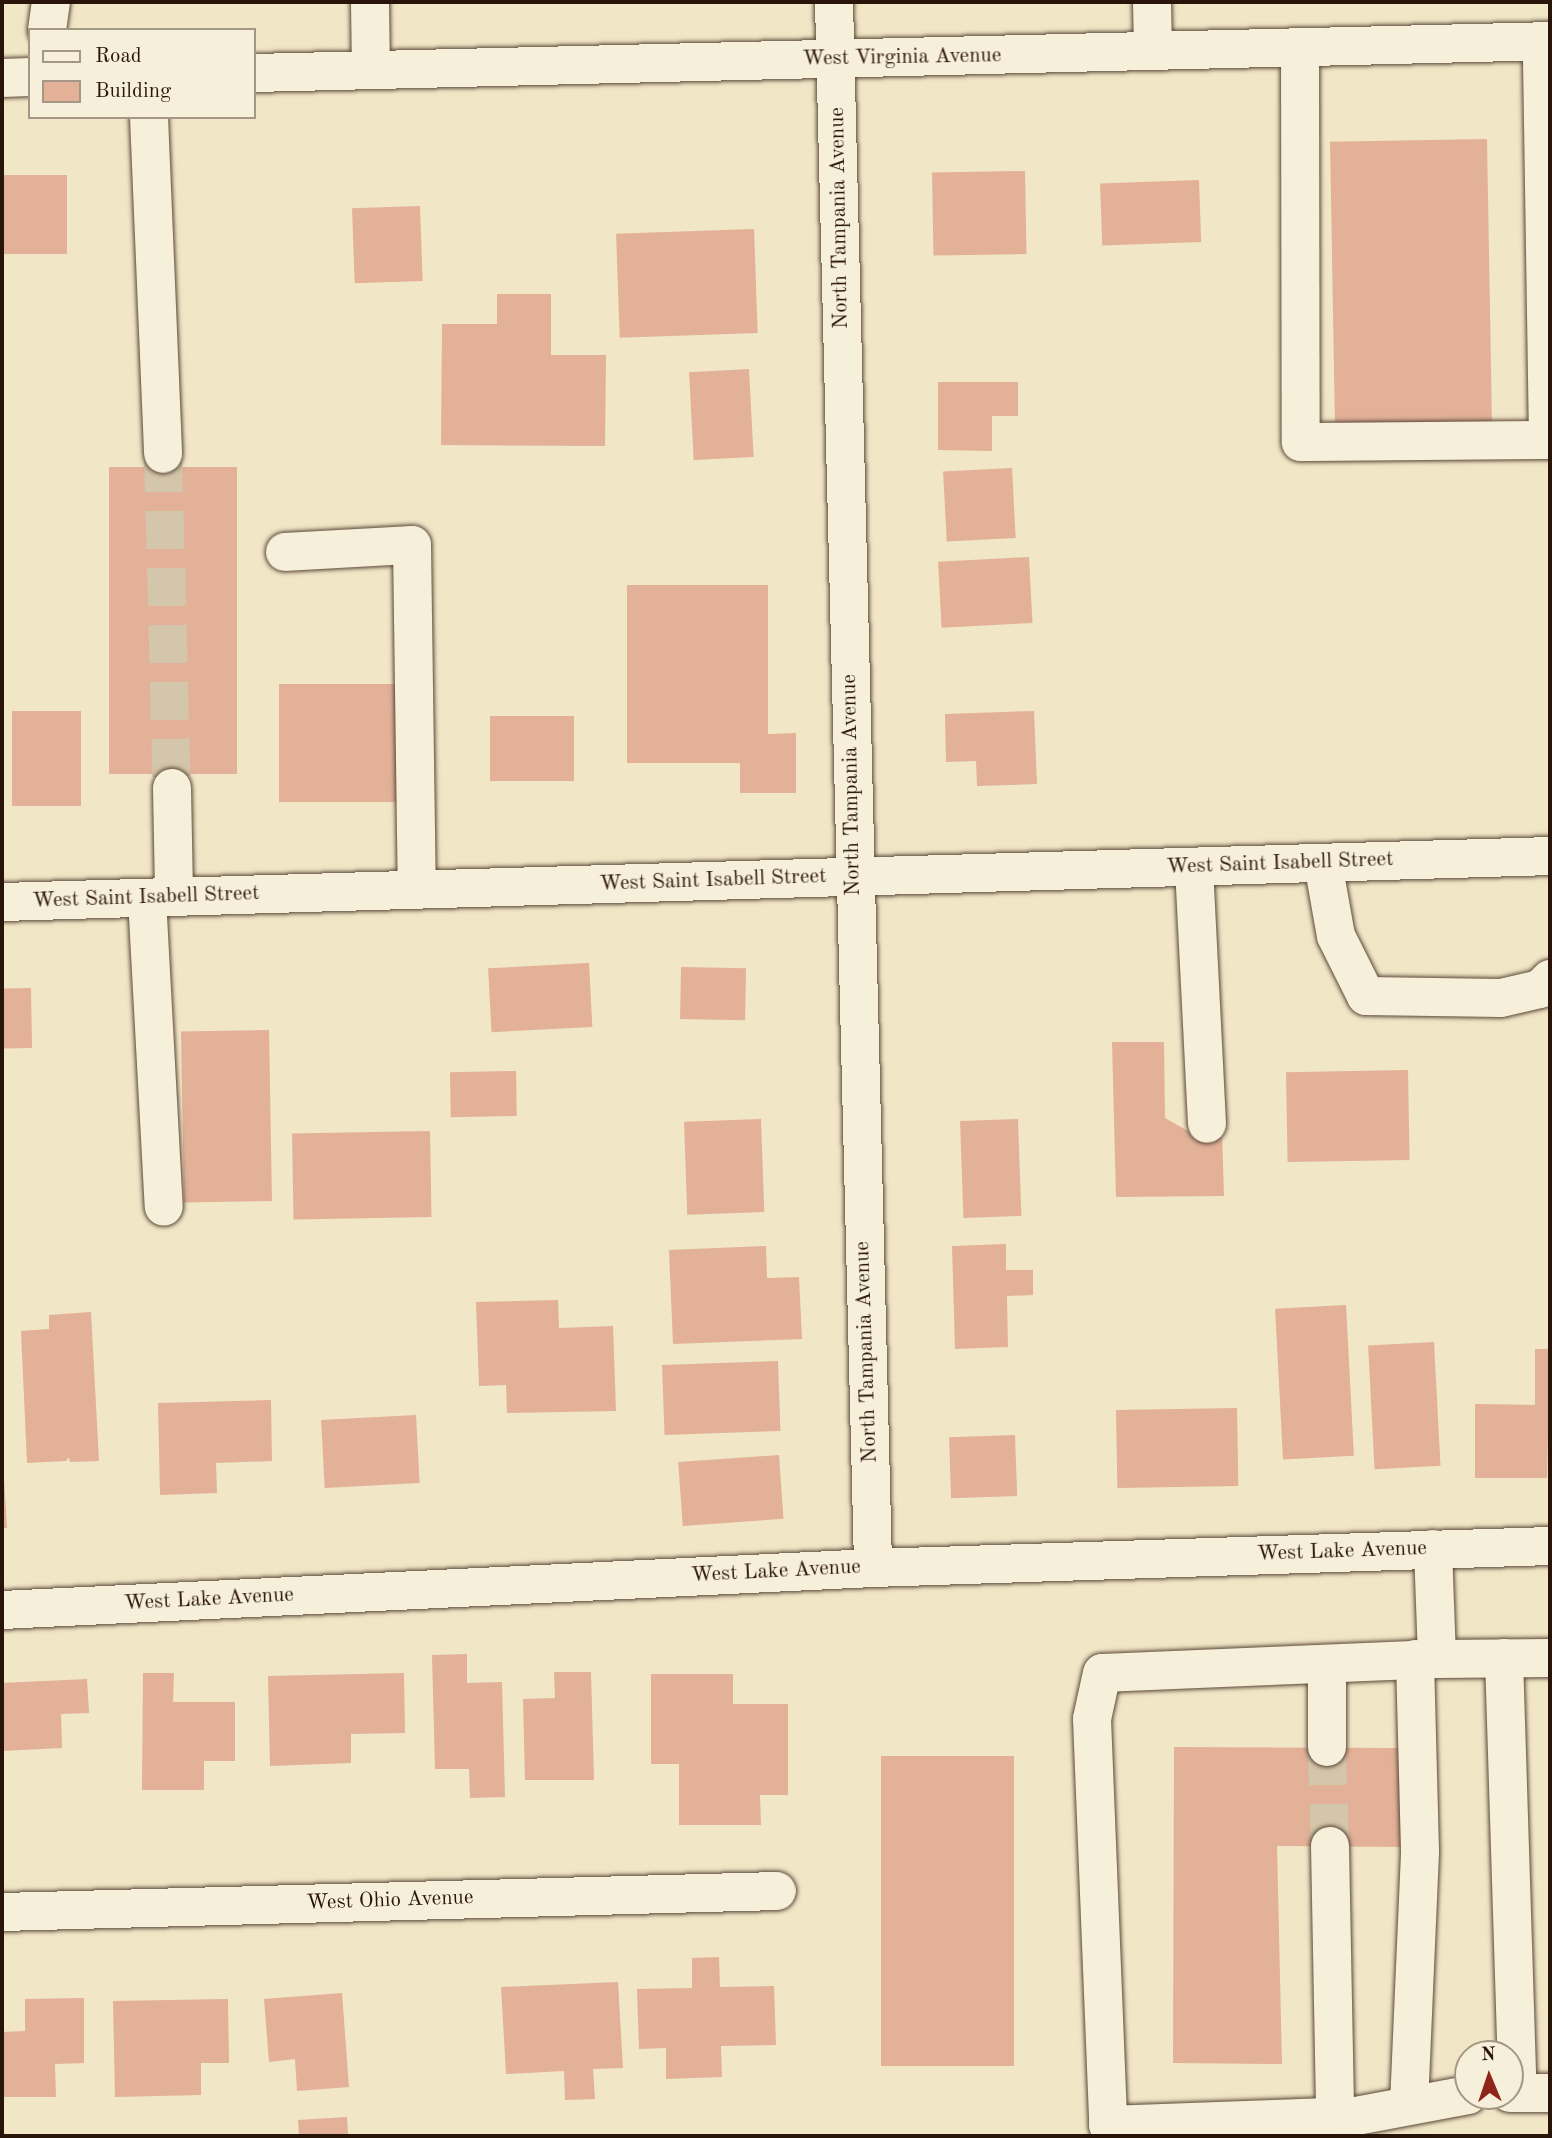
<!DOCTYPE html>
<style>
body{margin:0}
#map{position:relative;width:1552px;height:2138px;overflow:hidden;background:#f1e6c6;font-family:"Old Standard TT",serif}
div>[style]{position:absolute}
.building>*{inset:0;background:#e2b198;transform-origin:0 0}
.minor-tunnel>*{height:38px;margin-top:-19px;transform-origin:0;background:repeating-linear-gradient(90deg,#d3c6aa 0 38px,transparent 0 57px)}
.roads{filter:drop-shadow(0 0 2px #5b4838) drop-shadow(0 0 2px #5b4838)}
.minor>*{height:38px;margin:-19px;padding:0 19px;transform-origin:19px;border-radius:19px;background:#f6efda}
span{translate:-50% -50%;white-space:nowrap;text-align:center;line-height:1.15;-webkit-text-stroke:7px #f6efda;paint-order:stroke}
.street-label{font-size:21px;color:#291409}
.frame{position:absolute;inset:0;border:4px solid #291409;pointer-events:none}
.legend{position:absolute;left:28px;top:28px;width:228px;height:91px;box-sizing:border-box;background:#f6efda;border:2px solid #a49786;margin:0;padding:9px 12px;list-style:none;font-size:21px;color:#291409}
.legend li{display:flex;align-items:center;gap:14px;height:35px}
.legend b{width:35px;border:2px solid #a49786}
.north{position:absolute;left:1454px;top:2040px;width:70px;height:70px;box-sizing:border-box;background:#f6efda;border:2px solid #a49786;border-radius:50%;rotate:358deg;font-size:19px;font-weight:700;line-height:28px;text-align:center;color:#291409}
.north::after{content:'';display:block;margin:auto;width:24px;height:32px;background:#8f2418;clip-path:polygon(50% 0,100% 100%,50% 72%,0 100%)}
</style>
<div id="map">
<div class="building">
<i style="left:1487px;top:139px;width:283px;height:157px;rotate:89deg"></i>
<i style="left:1025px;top:171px;width:83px;height:93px;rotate:89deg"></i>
<i style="left:2px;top:175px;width:65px;height:79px"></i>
<i style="left:1199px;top:180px;width:62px;height:99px;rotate:88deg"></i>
<i style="left:420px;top:206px;width:75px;height:68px;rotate:88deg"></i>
<i style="left:754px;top:229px;width:104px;height:138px;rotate:88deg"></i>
<i style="clip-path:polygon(497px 294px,551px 294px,551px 355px,606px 355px,605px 446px,441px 445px,442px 324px,497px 324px)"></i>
<i style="left:749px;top:369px;width:88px;height:60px;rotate:87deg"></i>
<i style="clip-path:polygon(938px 382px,1018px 382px,1018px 416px,992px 416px,992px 451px,938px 450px)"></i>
<i style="left:109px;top:467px;width:128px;height:307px"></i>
<i style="left:1012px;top:468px;width:70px;height:69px;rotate:87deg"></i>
<i style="left:1029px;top:557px;width:66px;height:91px;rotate:87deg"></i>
<i style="clip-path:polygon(627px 585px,768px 585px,768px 734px,796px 733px,796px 793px,740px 793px,740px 763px,627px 763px)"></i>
<i style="left:279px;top:684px;width:123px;height:118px"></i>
<i style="left:12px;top:711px;width:69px;height:95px"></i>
<i style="clip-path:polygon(1034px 711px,1037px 784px,977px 786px,976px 761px,946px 762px,945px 714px)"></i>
<i style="left:490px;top:716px;width:84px;height:65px"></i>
<i style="left:589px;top:963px;width:64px;height:101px;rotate:87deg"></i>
<i style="left:681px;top:967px;width:65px;height:52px;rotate:1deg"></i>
<i style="left:31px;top:988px;width:60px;height:29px;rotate:89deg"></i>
<i style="left:269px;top:1030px;width:171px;height:88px;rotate:89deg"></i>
<i style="clip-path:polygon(1112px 1042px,1164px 1042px,1165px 1118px,1188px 1131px,1222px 1131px,1224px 1196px,1116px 1197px)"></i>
<i style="left:1408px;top:1070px;width:90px;height:122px;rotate:89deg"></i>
<i style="left:516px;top:1071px;width:45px;height:66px;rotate:89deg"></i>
<i style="left:761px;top:1119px;width:93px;height:77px;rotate:88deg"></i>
<i style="left:1018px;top:1119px;width:97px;height:58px;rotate:88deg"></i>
<i style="left:430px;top:1131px;width:86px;height:138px;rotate:89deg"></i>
<i style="clip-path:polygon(1006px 1244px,1006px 1270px,1033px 1270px,1033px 1295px,1007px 1296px,1008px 1347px,955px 1349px,952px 1246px)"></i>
<i style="clip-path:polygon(766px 1246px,767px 1278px,799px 1277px,802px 1339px,673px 1344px,669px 1250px)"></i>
<i style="clip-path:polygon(558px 1300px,559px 1328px,613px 1326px,616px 1411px,507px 1413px,506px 1385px,479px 1386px,476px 1302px)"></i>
<i style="left:1346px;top:1305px;width:151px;height:71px;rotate:87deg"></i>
<i style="clip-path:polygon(91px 1312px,99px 1461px,70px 1462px,69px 1457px,66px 1461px,27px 1463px,21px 1331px,49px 1329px,49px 1315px)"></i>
<i style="left:1434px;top:1342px;width:124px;height:66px;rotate:87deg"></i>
<i style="clip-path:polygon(1535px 1349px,1550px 1349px,1547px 1478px,1475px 1478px,1475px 1404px,1535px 1405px)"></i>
<i style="left:778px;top:1361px;width:70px;height:116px;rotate:88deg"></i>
<i style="clip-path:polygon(271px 1400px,272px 1461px,216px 1463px,217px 1493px,160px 1495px,158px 1403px)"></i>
<i style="left:1237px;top:1408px;width:78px;height:121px;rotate:89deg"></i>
<i style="left:416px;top:1415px;width:68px;height:95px;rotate:87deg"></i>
<i style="left:1015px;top:1435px;width:61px;height:66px;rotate:88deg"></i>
<i style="clip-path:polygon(2px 1445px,7px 1528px,2px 1528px)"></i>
<i style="left:779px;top:1455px;width:64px;height:101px;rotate:86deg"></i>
<i style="clip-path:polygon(467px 1654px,467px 1683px,502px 1682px,505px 1797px,470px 1798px,469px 1769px,435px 1769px,432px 1655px)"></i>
<i style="clip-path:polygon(554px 1672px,591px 1672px,594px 1780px,525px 1780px,523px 1699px,555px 1698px)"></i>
<i style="clip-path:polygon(143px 1673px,174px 1673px,173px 1702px,235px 1702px,235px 1761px,204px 1761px,204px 1790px,142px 1790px)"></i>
<i style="clip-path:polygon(404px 1673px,405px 1733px,351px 1734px,351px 1763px,270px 1766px,268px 1676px)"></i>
<i style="clip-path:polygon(651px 1674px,733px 1674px,733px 1704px,788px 1704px,788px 1795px,760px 1795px,761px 1825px,679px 1825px,679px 1764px,651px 1764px)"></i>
<i style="clip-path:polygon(87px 1679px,89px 1713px,61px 1714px,62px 1748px,2px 1751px,2px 1683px)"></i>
<i style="clip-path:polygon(1174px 1747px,1402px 1748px,1402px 1847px,1277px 1846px,1282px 2064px,1173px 2063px)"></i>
<i style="left:881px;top:1756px;width:133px;height:310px"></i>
<i style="clip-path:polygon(719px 1957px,720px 1987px,774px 1986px,776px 2045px,721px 2046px,722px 2077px,666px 2079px,666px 2048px,639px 2049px,637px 1989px,692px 1988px,692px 1958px)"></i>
<i style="clip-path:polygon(618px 1982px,623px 2068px,593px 2069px,595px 2099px,565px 2100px,564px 2071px,506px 2074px,501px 1987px)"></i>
<i style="clip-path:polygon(342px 1993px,349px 2087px,297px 2091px,295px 2059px,269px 2062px,264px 1999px)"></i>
<i style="clip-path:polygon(84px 1998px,84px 2063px,55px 2064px,56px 2097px,2px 2097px,2px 2032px,25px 2031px,25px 1999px)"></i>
<i style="clip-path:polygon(228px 1999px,229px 2063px,201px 2063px,201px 2095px,115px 2097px,113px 2001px)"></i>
<i style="clip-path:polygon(347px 2117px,348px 2136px,299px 2136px,298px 2120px)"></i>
</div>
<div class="minor-tunnel">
<i style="left:163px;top:454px;width:334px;rotate:88.5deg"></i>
<i style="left:1327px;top:1747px;width:99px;rotate:88.3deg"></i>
</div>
<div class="roads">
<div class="minor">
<i style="left:370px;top:2px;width:68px;rotate:89.2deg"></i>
<i style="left:834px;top:2px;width:1566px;rotate:88.57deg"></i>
<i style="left:1152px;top:2px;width:49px;rotate:88.8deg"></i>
<i style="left:47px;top:30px;width:28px;rotate:-82deg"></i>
<i style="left:1300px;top:47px;width:395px;rotate:89.9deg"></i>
<i style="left:1301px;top:442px;width:247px;rotate:-0.5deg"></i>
<i style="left:1548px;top:440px;width:399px;rotate:-90.9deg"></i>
<i style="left:254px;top:73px;width:1296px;rotate:-1.41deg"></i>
<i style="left:2px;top:78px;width:28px;rotate:-2deg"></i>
<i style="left:149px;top:117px;width:337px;rotate:87.6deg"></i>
<i style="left:285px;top:552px;width:127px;rotate:-3.2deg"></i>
<i style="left:412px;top:545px;width:345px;rotate:89.2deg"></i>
<i style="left:172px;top:788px;width:109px;rotate:88.9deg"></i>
<i style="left:1323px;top:863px;width:74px;rotate:79.9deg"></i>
<i style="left:1336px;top:936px;width:67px;rotate:63.4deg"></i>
<i style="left:1366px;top:996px;width:135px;rotate:0.8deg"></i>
<i style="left:1501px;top:998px;width:40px;rotate:-13deg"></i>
<i style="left:1540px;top:989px;width:14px;rotate:-45deg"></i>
<i style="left:1194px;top:867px;width:257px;rotate:87.1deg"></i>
<i style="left:147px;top:898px;width:309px;rotate:86.9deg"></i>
<i style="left:2px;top:902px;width:1549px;rotate:-1.7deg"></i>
<i style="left:1433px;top:1549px;width:110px;rotate:87.9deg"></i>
<i style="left:1437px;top:1659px;width:113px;rotate:-0.5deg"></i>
<i style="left:2px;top:1610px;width:872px;rotate:-2.76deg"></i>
<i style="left:873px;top:1568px;width:677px;rotate:-1.86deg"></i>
<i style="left:1504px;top:1658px;width:435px;rotate:88.2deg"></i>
<i style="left:1518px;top:2093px;width:8px;rotate:180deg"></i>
<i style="left:1437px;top:1659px;width:335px;rotate:177.6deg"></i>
<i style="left:1102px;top:1673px;width:47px;rotate:102.3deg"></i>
<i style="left:1092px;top:1719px;width:406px;rotate:87.7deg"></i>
<i style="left:1108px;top:2125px;width:248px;rotate:-2.1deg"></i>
<i style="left:1356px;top:2116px;width:114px;rotate:-10.6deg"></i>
<i style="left:1327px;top:1664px;width:83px;rotate:90deg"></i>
<i style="left:1330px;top:1846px;width:270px;rotate:88.9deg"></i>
<i style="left:2px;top:1912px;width:775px;rotate:-1.55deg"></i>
<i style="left:1518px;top:2093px;width:32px"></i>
<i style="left:1409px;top:2105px;width:254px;rotate:-87.5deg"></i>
<i style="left:1420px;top:1851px;width:192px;rotate:-91.5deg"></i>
</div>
</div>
<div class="street-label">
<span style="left:902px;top:58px;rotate:-1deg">West Virginia Avenue</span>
<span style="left:840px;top:218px;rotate:-91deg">North Tampania Avenue</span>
<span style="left:852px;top:785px;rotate:-91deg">North Tampania Avenue</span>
<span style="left:1280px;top:864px;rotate:-2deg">West Saint Isabell Street</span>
<span style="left:713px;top:881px;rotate:-2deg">West Saint Isabell Street</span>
<span style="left:146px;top:898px;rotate:-2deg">West Saint Isabell Street</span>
<span style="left:867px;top:1352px;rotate:-92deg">North Tampania Avenue</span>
<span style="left:1342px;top:1552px;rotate:-2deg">West Lake Avenue</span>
<span style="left:776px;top:1572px;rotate:-3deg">West Lake Avenue</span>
<span style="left:209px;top:1600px;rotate:-3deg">West Lake Avenue</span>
<span style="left:390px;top:1901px;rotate:-2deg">West Ohio Avenue</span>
</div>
<div class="frame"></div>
<ul class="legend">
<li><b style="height:9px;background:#f6efda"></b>Road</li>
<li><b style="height:19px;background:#e2b198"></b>Building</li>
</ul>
<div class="north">N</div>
</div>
